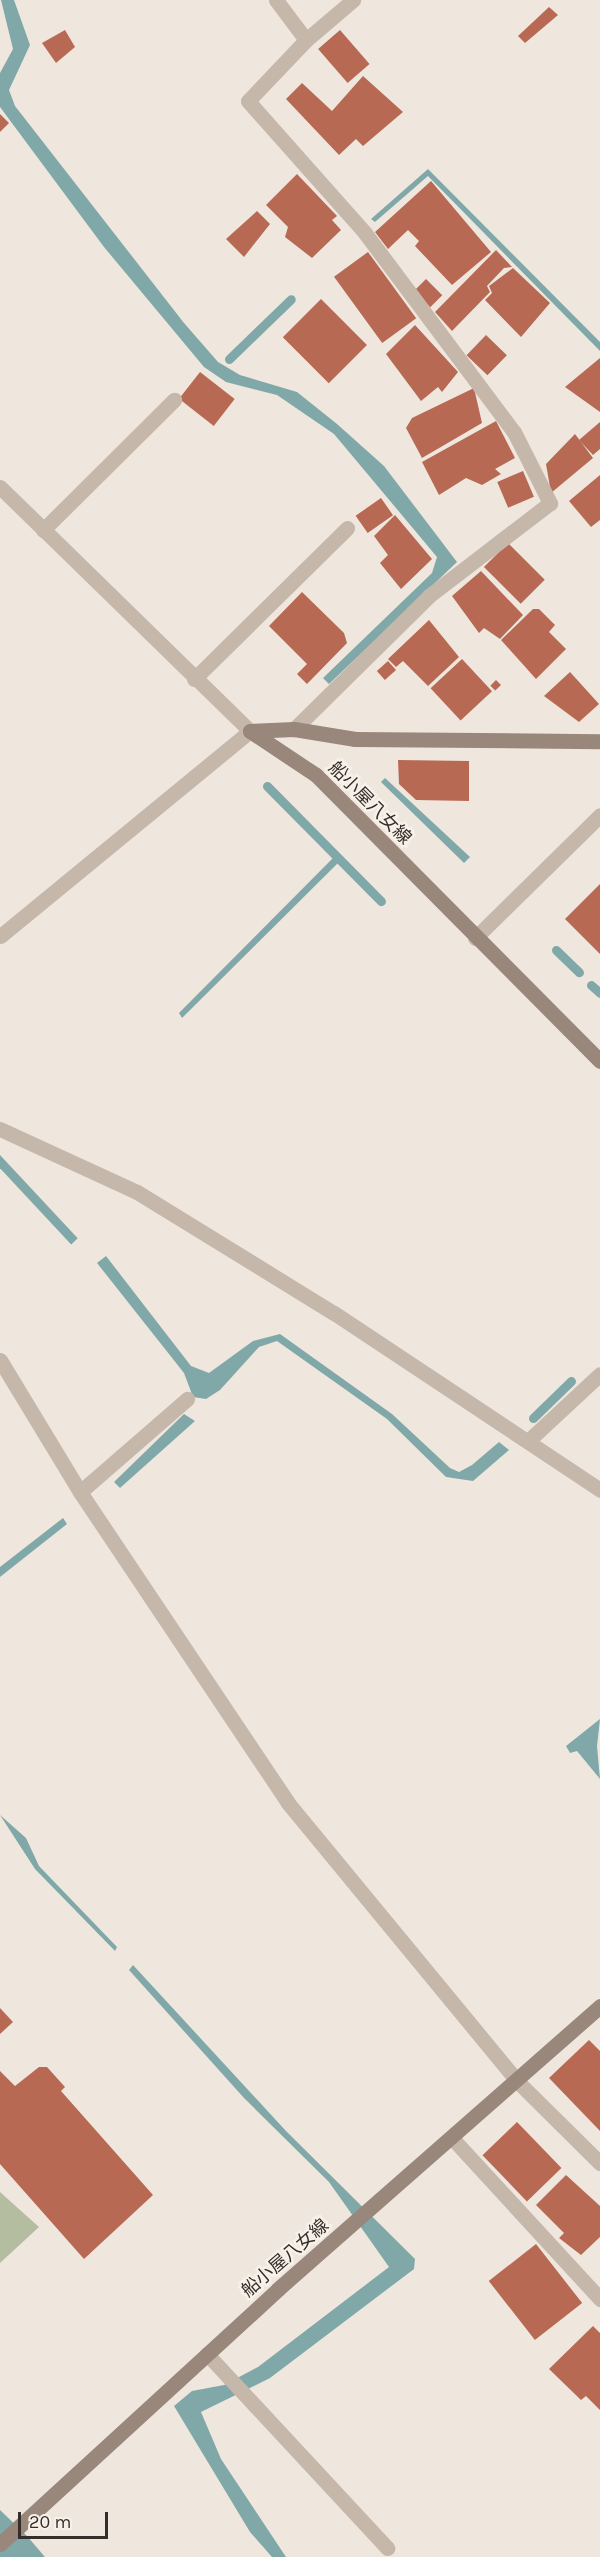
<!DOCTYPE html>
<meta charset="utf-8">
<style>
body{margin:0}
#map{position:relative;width:600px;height:2557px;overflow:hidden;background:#efe7de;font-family:Karla,"Noto Sans JP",sans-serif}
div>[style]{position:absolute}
.green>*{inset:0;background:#b4bd9f}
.water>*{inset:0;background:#80a8a9;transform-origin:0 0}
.stream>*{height:9px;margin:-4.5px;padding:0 4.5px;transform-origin:4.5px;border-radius:4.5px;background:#80a8a9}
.building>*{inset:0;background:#b86953;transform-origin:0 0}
.minor>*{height:15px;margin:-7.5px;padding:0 7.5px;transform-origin:7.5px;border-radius:7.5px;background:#c6b7ab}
.tertiary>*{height:15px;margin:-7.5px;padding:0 7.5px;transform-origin:7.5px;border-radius:7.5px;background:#c6b7ab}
.secondary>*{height:15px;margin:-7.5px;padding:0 7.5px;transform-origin:7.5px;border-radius:7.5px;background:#9a877c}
span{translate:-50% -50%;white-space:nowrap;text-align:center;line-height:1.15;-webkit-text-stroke:5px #f8f1ea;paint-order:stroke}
.street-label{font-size:18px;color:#352d29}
.scale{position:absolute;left:18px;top:2512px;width:90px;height:27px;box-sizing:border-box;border:3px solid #352d29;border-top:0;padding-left:8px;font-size:18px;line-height:21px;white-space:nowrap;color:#352d29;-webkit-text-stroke:4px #f8f1ea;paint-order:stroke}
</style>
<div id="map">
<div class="green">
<i style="clip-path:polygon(0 2192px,39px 2227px,0 2263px)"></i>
</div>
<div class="water">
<i style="clip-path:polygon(1px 0,14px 0,30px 45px,9px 90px,15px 106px,184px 323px,218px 362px,240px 375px,297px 392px,337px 424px,384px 466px,457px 562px,329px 684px,323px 678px,432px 573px,437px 557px,334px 434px,277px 395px,226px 382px,204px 367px,104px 247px,0 107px,0 73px,13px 49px)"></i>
<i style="clip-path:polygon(428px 169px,600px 342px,600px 351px,428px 176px,375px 222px,371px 219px)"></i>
<i style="clip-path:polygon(385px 778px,470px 857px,464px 863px,381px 782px)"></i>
<i style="clip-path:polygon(334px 857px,339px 862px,182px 1018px,179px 1013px)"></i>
<i style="left:0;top:1155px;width:114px;height:9px;rotate:47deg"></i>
<i style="clip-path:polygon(106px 1256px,191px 1366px,209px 1373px,253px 1341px,280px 1334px,392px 1414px,450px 1468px,459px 1472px,472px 1465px,499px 1442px,509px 1450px,473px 1481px,446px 1477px,387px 1419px,277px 1341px,259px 1347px,220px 1390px,206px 1399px,193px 1397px,184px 1373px,97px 1263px)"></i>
<i style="clip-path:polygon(184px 1414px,195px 1421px,120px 1488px,114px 1482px)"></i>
<i style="clip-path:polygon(63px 1518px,67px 1524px,0 1577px,0 1567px)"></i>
<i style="clip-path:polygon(600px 1719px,597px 1746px,600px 1779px,577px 1751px,570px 1753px,566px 1746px)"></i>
<i style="clip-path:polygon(0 1815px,26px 1838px,39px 1866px,117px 1947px,115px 1951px,35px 1869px)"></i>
<i style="clip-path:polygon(133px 1965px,286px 2131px,415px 2259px,414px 2269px,270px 2378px,201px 2412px,221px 2459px,286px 2557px,272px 2557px,250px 2532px,174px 2406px,192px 2391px,224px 2385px,258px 2367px,389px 2267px,329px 2182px,244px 2098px,129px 1970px)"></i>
<i style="clip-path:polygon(0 2510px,27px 2536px,45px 2557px,0 2557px)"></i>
</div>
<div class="stream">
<i style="left:229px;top:359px;width:86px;rotate:-44.1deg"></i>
<i style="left:267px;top:786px;width:162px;rotate:45.3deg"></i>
<i style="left:556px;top:950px;width:32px;rotate:44deg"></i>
<i style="left:591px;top:985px;width:12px;rotate:42deg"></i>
<i style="left:533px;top:1418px;width:53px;rotate:-44.2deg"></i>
</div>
<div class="building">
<i style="clip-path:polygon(549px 7px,558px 15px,525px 43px,518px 36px)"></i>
<i style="clip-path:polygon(65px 30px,75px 47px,56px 63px,42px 43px)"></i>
<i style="left:340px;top:30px;width:45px;height:29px;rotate:49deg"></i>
<i style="clip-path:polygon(363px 76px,403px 112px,363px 146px,356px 139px,339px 155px,286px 99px,302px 83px,332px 111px)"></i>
<i style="clip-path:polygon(0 114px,9px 123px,0 132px)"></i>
<i style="clip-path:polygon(297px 174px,337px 216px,332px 220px,341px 230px,312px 258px,285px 237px,288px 227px,266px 205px)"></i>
<i style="clip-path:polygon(431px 181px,491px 252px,452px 285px,415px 246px,419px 241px,408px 230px,388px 249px,375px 232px)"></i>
<i style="clip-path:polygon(257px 211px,270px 224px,244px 257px,226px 239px)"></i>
<i style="clip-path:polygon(496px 250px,512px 267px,504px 268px,487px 286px,490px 292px,452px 331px,435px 312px)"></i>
<i style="left:368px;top:252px;width:82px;height:42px;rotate:54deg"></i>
<i style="clip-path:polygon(513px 268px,550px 303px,521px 337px,485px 300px,492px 293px,489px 286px)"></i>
<i style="left:426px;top:279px;width:23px;height:17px;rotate:45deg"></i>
<i style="left:321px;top:299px;width:65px;height:54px;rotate:45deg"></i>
<i style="clip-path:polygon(415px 325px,458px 372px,442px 392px,438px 387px,421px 401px,386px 354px)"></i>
<i style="left:486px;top:335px;width:29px;height:28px;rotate:44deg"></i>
<i style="clip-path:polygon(600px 358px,600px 412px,565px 387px)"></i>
<i style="left:200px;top:372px;width:44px;height:34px;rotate:38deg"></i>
<i style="clip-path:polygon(474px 388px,482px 423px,422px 458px,406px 428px,412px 418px)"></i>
<i style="clip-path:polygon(496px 421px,515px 458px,495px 469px,501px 474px,482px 485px,466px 478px,439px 495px,422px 462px)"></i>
<i style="clip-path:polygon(600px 422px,600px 449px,593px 455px,579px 440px)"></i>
<i style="clip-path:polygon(575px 434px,593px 458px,551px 493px,546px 464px)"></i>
<i style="left:523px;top:471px;width:28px;height:28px;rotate:67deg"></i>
<i style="clip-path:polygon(600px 475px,600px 520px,591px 527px,569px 501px)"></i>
<i style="left:381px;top:498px;width:21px;height:31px;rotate:55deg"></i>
<i style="clip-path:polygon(395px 515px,432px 559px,401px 589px,380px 563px,388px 555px,374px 536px)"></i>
<i style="left:508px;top:543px;width:52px;height:34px;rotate:45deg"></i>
<i style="clip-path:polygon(481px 571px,523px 615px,500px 639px,484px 628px,479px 633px,452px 596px)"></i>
<i style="clip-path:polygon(302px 592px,344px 633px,347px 643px,307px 684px,297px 674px,307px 664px,269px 626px)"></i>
<i style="clip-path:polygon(533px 609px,539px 609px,555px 625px,549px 632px,566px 649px,536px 679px,501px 640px)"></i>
<i style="clip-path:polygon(429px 620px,459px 657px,428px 686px,403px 661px,396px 667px,388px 659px)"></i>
<i style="left:462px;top:659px;width:44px;height:43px;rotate:47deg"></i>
<i style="left:388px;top:661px;width:12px;height:15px;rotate:48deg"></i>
<i style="clip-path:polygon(570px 672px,599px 704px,579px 722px,544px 696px)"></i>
<i style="left:496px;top:680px;width:7px;height:8px;rotate:45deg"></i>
<i style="clip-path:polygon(398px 760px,469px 761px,469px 801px,416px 800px,399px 784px)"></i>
<i style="clip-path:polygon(600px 884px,600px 954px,565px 919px)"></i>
<i style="clip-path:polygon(0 2008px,13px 2022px,0 2034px)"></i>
<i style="clip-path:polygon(589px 2040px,600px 2051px,600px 2131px,549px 2078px)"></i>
<i style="clip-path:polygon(39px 2067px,47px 2067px,65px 2087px,61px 2091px,153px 2195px,84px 2259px,0 2164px,0 2071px,15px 2086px)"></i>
<i style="left:517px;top:2122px;width:64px;height:48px;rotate:46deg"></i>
<i style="clip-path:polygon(566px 2175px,600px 2206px,600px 2237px,581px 2255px,559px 2238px,564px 2233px,536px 2205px)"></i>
<i style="left:536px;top:2244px;width:75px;height:60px;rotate:52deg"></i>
<i style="clip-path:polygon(593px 2326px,600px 2333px,600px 2410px,586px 2396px,581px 2400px,549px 2369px)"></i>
</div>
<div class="minor">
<i style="left:276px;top:0;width:50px;rotate:53.1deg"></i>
<i style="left:306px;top:40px;width:84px;rotate:133.6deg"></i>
<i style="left:248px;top:101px;width:176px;rotate:48.4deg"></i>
<i style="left:365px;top:233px;width:249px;rotate:53.2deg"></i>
<i style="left:514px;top:432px;width:80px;rotate:63.1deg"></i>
<i style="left:550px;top:503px;width:153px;rotate:142.5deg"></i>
<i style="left:429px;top:596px;width:190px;rotate:135.4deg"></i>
<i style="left:306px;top:40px;width:62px;rotate:-40.4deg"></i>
<i style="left:0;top:487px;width:349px;rotate:44.3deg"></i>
<i style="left:250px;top:731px;width:323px;rotate:140.6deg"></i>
<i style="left:43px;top:530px;width:185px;rotate:-44.8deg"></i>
<i style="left:194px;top:679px;width:215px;rotate:-44.6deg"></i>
<i style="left:0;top:1129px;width:151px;rotate:24.7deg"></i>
<i style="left:137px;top:1192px;width:231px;rotate:31.6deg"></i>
<i style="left:334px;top:1313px;width:320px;rotate:33.6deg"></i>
<i style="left:528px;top:1441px;width:98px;rotate:-42.9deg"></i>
<i style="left:80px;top:1492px;width:142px;rotate:-41deg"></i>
<i style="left:452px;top:2138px;width:219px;rotate:47.4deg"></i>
<i style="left:207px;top:2354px;width:265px;rotate:47.1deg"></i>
</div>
<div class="tertiary">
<i style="left:475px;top:938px;width:175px;rotate:-44.5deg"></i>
<i style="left:0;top:1360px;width:154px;rotate:58.8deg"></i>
<i style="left:80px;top:1492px;width:374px;rotate:56.2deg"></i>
<i style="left:288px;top:1803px;width:360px;rotate:50.5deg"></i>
<i style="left:517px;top:2081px;width:117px;rotate:44.7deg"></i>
</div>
<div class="secondary">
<i style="left:250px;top:731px;width:79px;rotate:33.7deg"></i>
<i style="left:316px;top:775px;width:403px;rotate:45.2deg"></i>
<i style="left:250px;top:731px;width:44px;rotate:-2.6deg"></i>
<i style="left:294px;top:729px;width:62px;rotate:9.3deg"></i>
<i style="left:355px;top:739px;width:245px;rotate:0.5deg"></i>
<i style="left:0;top:2544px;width:377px;rotate:-42.5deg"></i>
<i style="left:278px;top:2289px;width:429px;rotate:-41.3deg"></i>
</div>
<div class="street-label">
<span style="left:370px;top:803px;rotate:45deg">船小屋八女線</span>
<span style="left:285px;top:2258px;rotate:-41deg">船小屋八女線</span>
</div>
<div class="scale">20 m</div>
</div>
